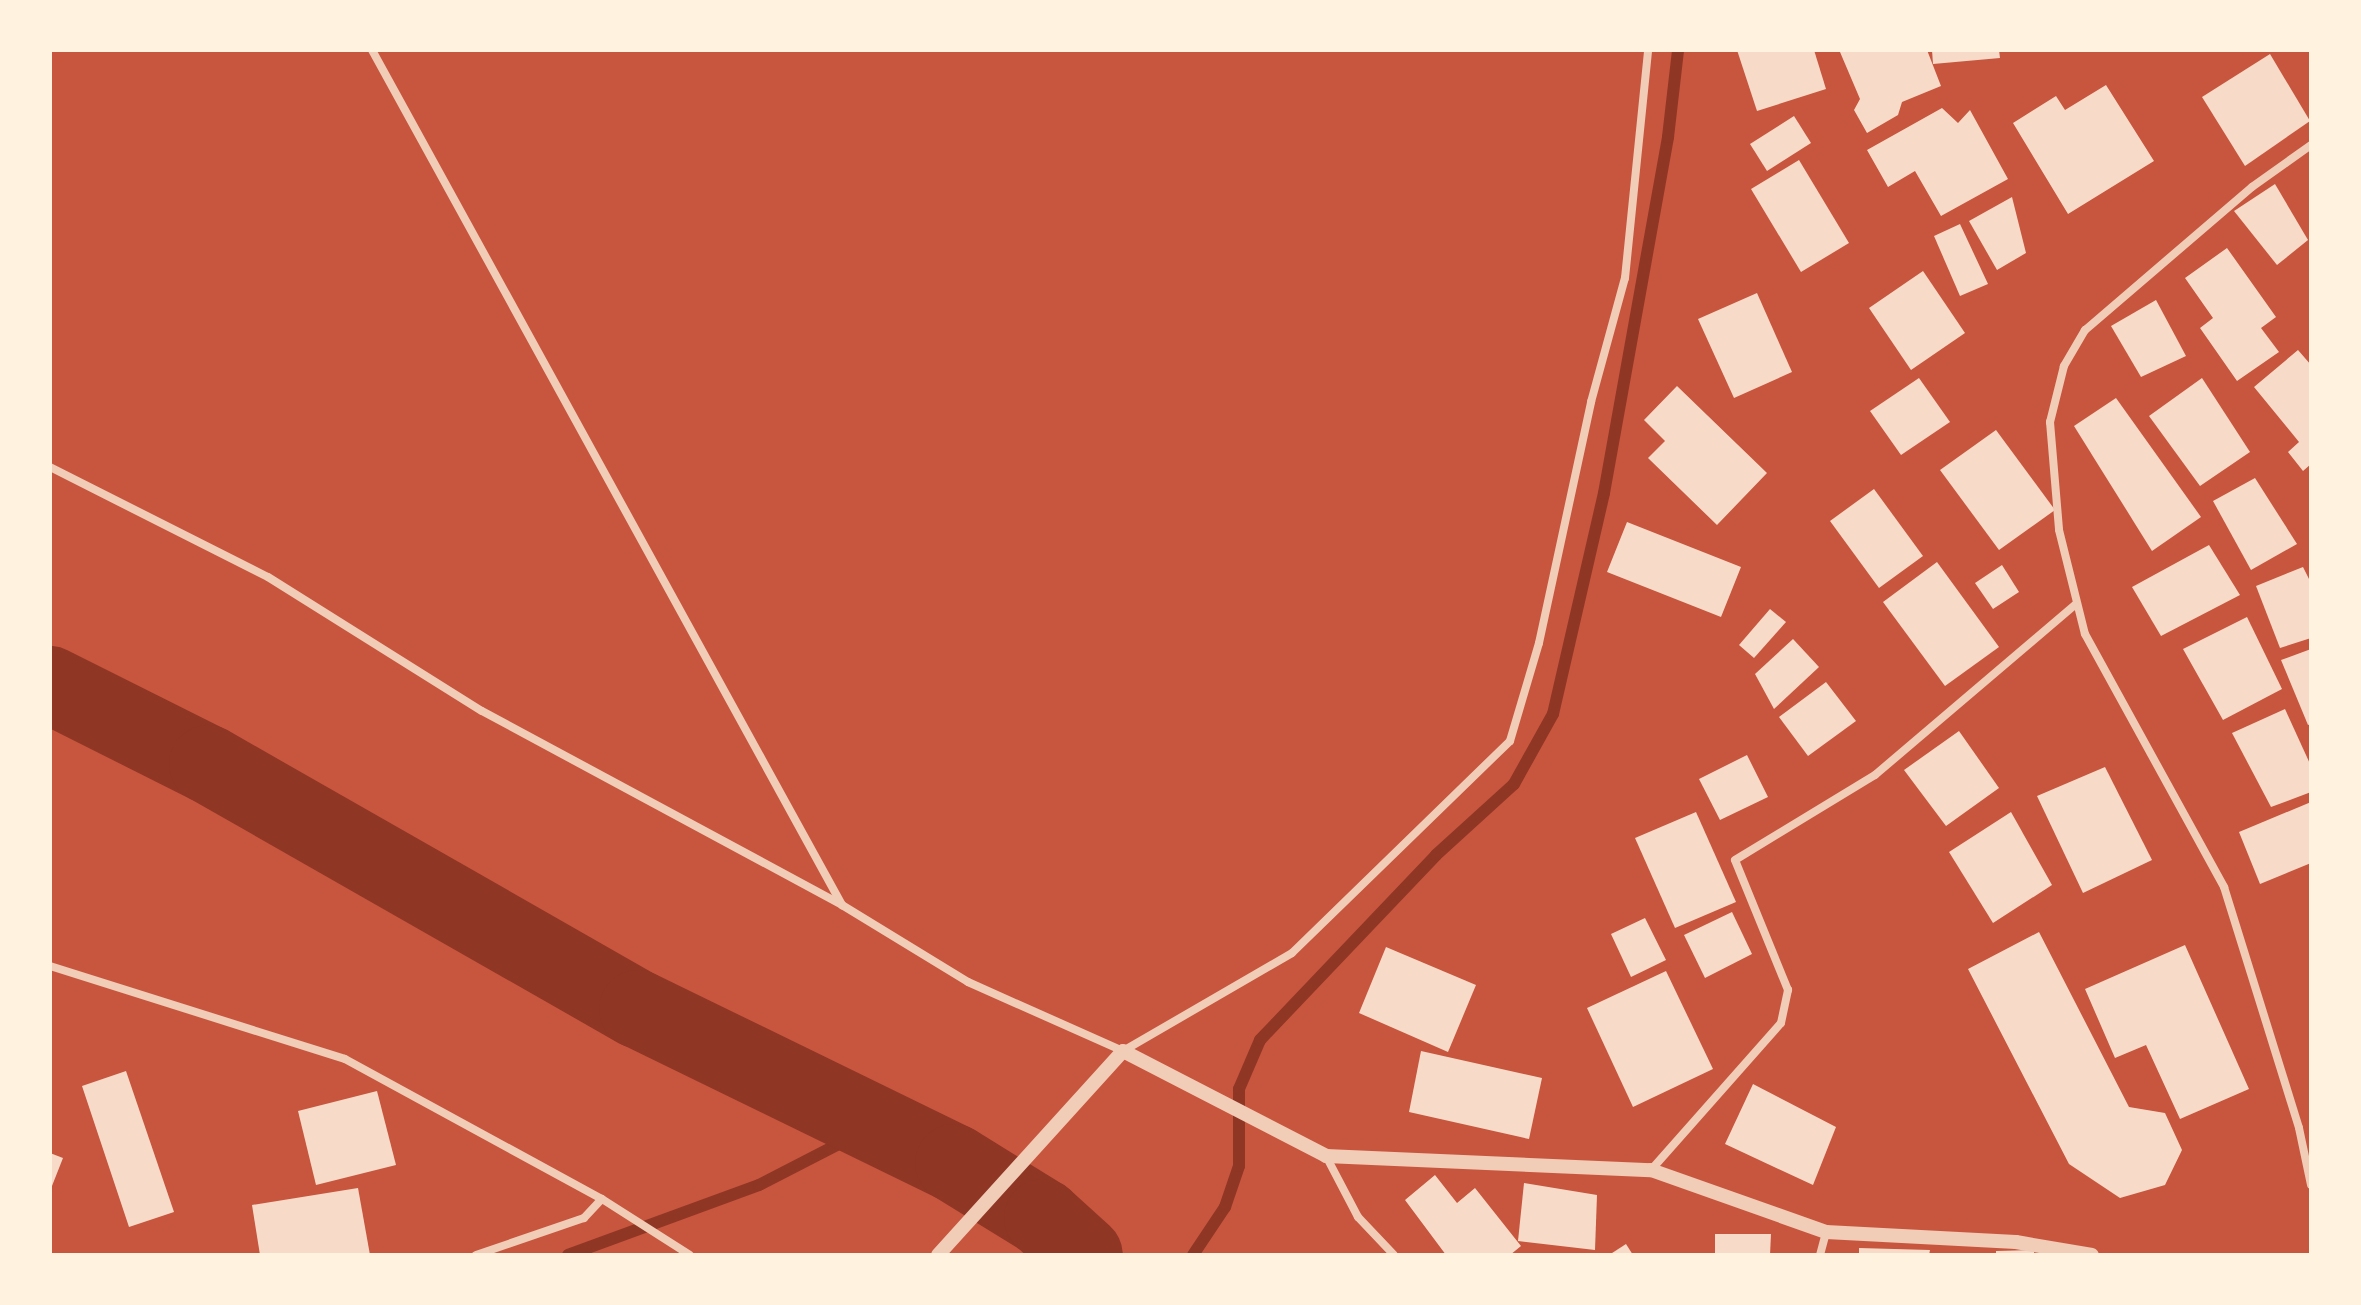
<!DOCTYPE html>
<html>
<head>
<meta charset="utf-8">
<style>
	body { margin:0 }
	#map { position:relative; width:2361px; height:1305px; overflow:hidden; background:#c8553d; font-family:Commissioner,sans-serif }
	div>[style] { position:absolute }
	.stream>* { height:12px; margin:-6px; padding:0 6px; transform-origin:6px; border-radius:6px; background:#8f3625 }
	.river>* { height:78px; margin:-39px; padding:0 39px; transform-origin:39px; border-radius:39px; background:#8f3625 }
	.building>* { inset:0; background:#f7dbc8 }
	.minor>* { height:8px; margin:-4px; padding:0 4px; transform-origin:4px; border-radius:4px; background:#f1ccb7 }
	.tertiary>* { height:14px; margin:-7px; padding:0 7px; transform-origin:7px; border-radius:7px; background:#f1ccb7 }
	span { translate:-50% -50%; white-space:nowrap; text-align:center; line-height:1.15; -webkit-text-stroke:6px #fff3e0; paint-order:stroke }
	.frame { position:absolute; inset:0; border:52px solid #fff3e0; pointer-events:none }
</style>
</head>
<body>
<div id="map">
	<div class="stream">
		<i style="left:568px;top:1255px;width:203px;rotate:-20.1deg"></i>
		<i style="left:759px;top:1185px;width:127px;rotate:-27.2deg"></i>
		<i style="left:1193px;top:1255px;width:58px;rotate:-56.3deg"></i>
		<i style="left:1225px;top:1207px;width:43px;rotate:-71.1deg"></i>
		<i style="left:1239px;top:1166px;width:77px;rotate:-90deg"></i>
		<i style="left:1239px;top:1089px;width:53px;rotate:-66.8deg"></i>
		<i style="left:1260px;top:1040px;width:255px;rotate:-46.4deg"></i>
		<i style="left:1436px;top:855px;width:105px;rotate:-42.3deg"></i>
		<i style="left:1514px;top:784px;width:80px;rotate:-60.9deg"></i>
		<i style="left:1553px;top:714px;width:227px;rotate:-77deg"></i>
		<i style="left:1604px;top:493px;width:362px;rotate:-79.8deg"></i>
		<i style="left:1668px;top:137px;width:88px;rotate:-83.4deg"></i>
	</div>
	<div class="river">
		<i style="left:50px;top:685px;width:177px;rotate:26.6deg"></i>
		<i style="left:208px;top:764px;width:495px;rotate:29.7deg"></i>
		<i style="left:638px;top:1009px;width:352px;rotate:26deg"></i>
		<i style="left:954px;top:1163px;width:105px;rotate:31.7deg"></i>
		<i style="left:1043px;top:1218px;width:55px;rotate:42.1deg"></i>
	</div>
	<div class="building">
		<i style="clip-path:polygon(1737px 50px,1814px 50px,1826px 89px,1757px 111px)"></i>
		<i style="clip-path:polygon(1927px 50px,1941px 86px,1902px 102px,1898px 115px,1867px 133px,1854px 110px,1860px 99px,1840px 52px)"></i>
		<i style="clip-path:polygon(1932px 50px,1999px 50px,2000px 58px,1933px 64px)"></i>
		<i style="clip-path:polygon(2270px 54px,2310px 121px,2245px 166px,2202px 97px)"></i>
		<i style="clip-path:polygon(2106px 85px,2154px 161px,2068px 214px,2013px 123px,2056px 96px,2065px 110px)"></i>
		<i style="clip-path:polygon(1942px 108px,1958px 123px,1970px 110px,2008px 179px,1941px 216px,1915px 171px,1888px 187px,1867px 150px)"></i>
		<i style="clip-path:polygon(1794px 116px,1811px 143px,1767px 171px,1750px 144px)"></i>
		<i style="clip-path:polygon(1799px 160px,1849px 243px,1801px 272px,1751px 189px)"></i>
		<i style="clip-path:polygon(2275px 184px,2308px 240px,2277px 265px,2234px 211px)"></i>
		<i style="clip-path:polygon(2012px 197px,2026px 253px,1997px 270px,1969px 221px)"></i>
		<i style="clip-path:polygon(1960px 224px,1988px 284px,1960px 296px,1934px 236px)"></i>
		<i style="clip-path:polygon(2227px 248px,2276px 317px,2261px 328px,2279px 352px,2237px 381px,2200px 328px,2213px 318px,2185px 278px)"></i>
		<i style="clip-path:polygon(1923px 271px,1965px 333px,1911px 370px,1869px 308px)"></i>
		<i style="clip-path:polygon(1757px 293px,1792px 372px,1734px 398px,1698px 319px)"></i>
		<i style="clip-path:polygon(2156px 300px,2186px 356px,2141px 377px,2111px 326px)"></i>
		<i style="clip-path:polygon(2298px 350px,2311px 365px,2311px 464px,2303px 471px,2288px 452px,2299px 442px,2254px 387px)"></i>
		<i style="clip-path:polygon(1919px 378px,1950px 422px,1901px 455px,1870px 411px)"></i>
		<i style="clip-path:polygon(2202px 378px,2250px 452px,2200px 486px,2149px 416px)"></i>
		<i style="clip-path:polygon(1677px 386px,1767px 473px,1717px 525px,1648px 458px,1665px 441px,1644px 420px)"></i>
		<i style="clip-path:polygon(2116px 398px,2201px 517px,2152px 551px,2074px 426px)"></i>
		<i style="clip-path:polygon(1996px 430px,2055px 510px,1999px 550px,1940px 470px)"></i>
		<i style="clip-path:polygon(2255px 478px,2297px 544px,2251px 570px,2213px 501px)"></i>
		<i style="clip-path:polygon(1874px 489px,1923px 556px,1879px 588px,1830px 521px)"></i>
		<i style="clip-path:polygon(1627px 522px,1741px 567px,1721px 617px,1607px 572px)"></i>
		<i style="clip-path:polygon(2209px 545px,2240px 595px,2161px 636px,2132px 587px)"></i>
		<i style="clip-path:polygon(1937px 562px,1999px 647px,1945px 686px,1883px 602px)"></i>
		<i style="clip-path:polygon(2002px 565px,2019px 592px,1993px 609px,1975px 583px)"></i>
		<i style="clip-path:polygon(2303px 567px,2311px 583px,2311px 638px,2280px 648px,2256px 586px)"></i>
		<i style="clip-path:polygon(1770px 609px,1786px 622px,1754px 658px,1739px 645px)"></i>
		<i style="clip-path:polygon(2247px 617px,2282px 689px,2223px 720px,2183px 649px)"></i>
		<i style="clip-path:polygon(1793px 639px,1819px 667px,1774px 709px,1755px 674px)"></i>
		<i style="clip-path:polygon(2311px 649px,2311px 724px,2308px 725px,2281px 660px)"></i>
		<i style="clip-path:polygon(1826px 682px,1856px 721px,1808px 756px,1779px 717px)"></i>
		<i style="clip-path:polygon(2285px 709px,2311px 766px,2311px 792px,2271px 807px,2232px 733px)"></i>
		<i style="clip-path:polygon(1959px 731px,1999px 788px,1946px 826px,1904px 770px)"></i>
		<i style="clip-path:polygon(1747px 755px,1768px 797px,1720px 820px,1699px 779px)"></i>
		<i style="clip-path:polygon(2105px 767px,2152px 860px,2083px 893px,2037px 796px)"></i>
		<i style="clip-path:polygon(2311px 802px,2311px 863px,2260px 884px,2239px 832px)"></i>
		<i style="clip-path:polygon(1696px 812px,1736px 902px,1675px 928px,1635px 838px)"></i>
		<i style="clip-path:polygon(2011px 812px,2052px 885px,1993px 923px,1949px 852px)"></i>
		<i style="clip-path:polygon(1732px 912px,1752px 954px,1705px 978px,1684px 935px)"></i>
		<i style="clip-path:polygon(1645px 918px,1666px 960px,1631px 977px,1611px 934px)"></i>
		<i style="clip-path:polygon(2039px 932px,2129px 1107px,2165px 1113px,2182px 1150px,2165px 1185px,2120px 1198px,2069px 1164px,1968px 969px)"></i>
		<i style="clip-path:polygon(2185px 945px,2249px 1089px,2180px 1119px,2146px 1045px,2115px 1058px,2085px 989px)"></i>
		<i style="clip-path:polygon(1386px 947px,1476px 985px,1448px 1052px,1359px 1013px)"></i>
		<i style="clip-path:polygon(1666px 971px,1713px 1069px,1633px 1107px,1587px 1008px)"></i>
		<i style="clip-path:polygon(1421px 1051px,1542px 1078px,1529px 1139px,1409px 1112px)"></i>
		<i style="clip-path:polygon(126px 1071px,174px 1212px,129px 1227px,82px 1086px)"></i>
		<i style="clip-path:polygon(1753px 1084px,1836px 1127px,1813px 1185px,1725px 1144px)"></i>
		<i style="clip-path:polygon(377px 1091px,396px 1165px,316px 1185px,298px 1111px)"></i>
		<i style="clip-path:polygon(50px 1153px,63px 1158px,50px 1191px)"></i>
		<i style="clip-path:polygon(1435px 1175px,1457px 1203px,1475px 1188px,1521px 1246px,1510px 1255px,1446px 1255px,1405px 1200px)"></i>
		<i style="clip-path:polygon(1524px 1183px,1597px 1195px,1595px 1250px,1518px 1241px)"></i>
		<i style="clip-path:polygon(358px 1188px,370px 1255px,260px 1255px,252px 1205px)"></i>
		<i style="clip-path:polygon(1715px 1234px,1771px 1234px,1770px 1255px,1715px 1255px)"></i>
		<i style="clip-path:polygon(1626px 1244px,1633px 1255px,1609px 1255px)"></i>
		<i style="clip-path:polygon(1859px 1248px,1930px 1250px,1929px 1255px,1859px 1255px)"></i>
		<i style="clip-path:polygon(2034px 1250px,2034px 1255px,1996px 1255px,1996px 1251px)"></i>
	</div>
	<div class="minor">
		<i style="left:372px;top:50px;width:976px;rotate:61.2deg"></i>
		<i style="left:2311px;top:145px;width:72px;rotate:144.6deg"></i>
		<i style="left:2252px;top:187px;width:220px;rotate:139.4deg"></i>
		<i style="left:2085px;top:330px;width:42px;rotate:120.3deg"></i>
		<i style="left:2064px;top:366px;width:58px;rotate:104deg"></i>
		<i style="left:2050px;top:422px;width:108px;rotate:85.2deg"></i>
		<i style="left:2059px;top:530px;width:107px;rotate:76deg"></i>
		<i style="left:2085px;top:634px;width:289px;rotate:61.2deg"></i>
		<i style="left:2224px;top:887px;width:252px;rotate:72.7deg"></i>
		<i style="left:2299px;top:1128px;width:58px;rotate:78.1deg"></i>
		<i style="left:50px;top:467px;width:244px;rotate:26.8deg"></i>
		<i style="left:268px;top:577px;width:252px;rotate:32.1deg"></i>
		<i style="left:482px;top:711px;width:409px;rotate:28.3deg"></i>
		<i style="left:842px;top:905px;width:148px;rotate:31.4deg"></i>
		<i style="left:968px;top:982px;width:170px;rotate:24deg"></i>
		<i style="left:1123px;top:1051px;width:195px;rotate:-30.1deg"></i>
		<i style="left:1292px;top:953px;width:304px;rotate:-44.2deg"></i>
		<i style="left:1510px;top:741px;width:102px;rotate:-73.5deg"></i>
		<i style="left:1539px;top:643px;width:247px;rotate:-77.8deg"></i>
		<i style="left:1591px;top:402px;width:129px;rotate:-74.7deg"></i>
		<i style="left:1625px;top:278px;width:229px;rotate:-84.2deg"></i>
		<i style="left:50px;top:966px;width:309px;rotate:17.5deg"></i>
		<i style="left:345px;top:1059px;width:293px;rotate:28.6deg"></i>
		<i style="left:602px;top:1199px;width:104px;rotate:32.5deg"></i>
		<i style="left:1326px;top:1156px;width:69px;rotate:62.3deg"></i>
		<i style="left:1358px;top:1217px;width:52px;rotate:46.5deg"></i>
		<i style="left:1651px;top:1170px;width:196px;rotate:-48.5deg"></i>
		<i style="left:1781px;top:1023px;width:34px;rotate:-78deg"></i>
		<i style="left:1788px;top:990px;width:140px;rotate:-112.2deg"></i>
		<i style="left:1735px;top:860px;width:164px;rotate:-31.3deg"></i>
		<i style="left:1875px;top:775px;width:262px;rotate:-40.4deg"></i>
		<i style="left:476px;top:1255px;width:114px;rotate:-18.9deg"></i>
		<i style="left:584px;top:1218px;width:26px;rotate:-47deg"></i>
		<i style="left:1820px;top:1255px;width:24px;rotate:-75deg"></i>
	</div>
	<div class="tertiary">
		<i style="left:938px;top:1255px;width:275px;rotate:-47.8deg"></i>
		<i style="left:1123px;top:1051px;width:229px;rotate:27.3deg"></i>
		<i style="left:1326px;top:1156px;width:325px;rotate:2.5deg"></i>
		<i style="left:1651px;top:1170px;width:186px;rotate:19.5deg"></i>
		<i style="left:1826px;top:1232px;width:190px;rotate:3deg"></i>
		<i style="left:2016px;top:1242px;width:77px;rotate:9.7deg"></i>
	</div>
	<div class="frame"></div>
</div>
</body>
</html>
